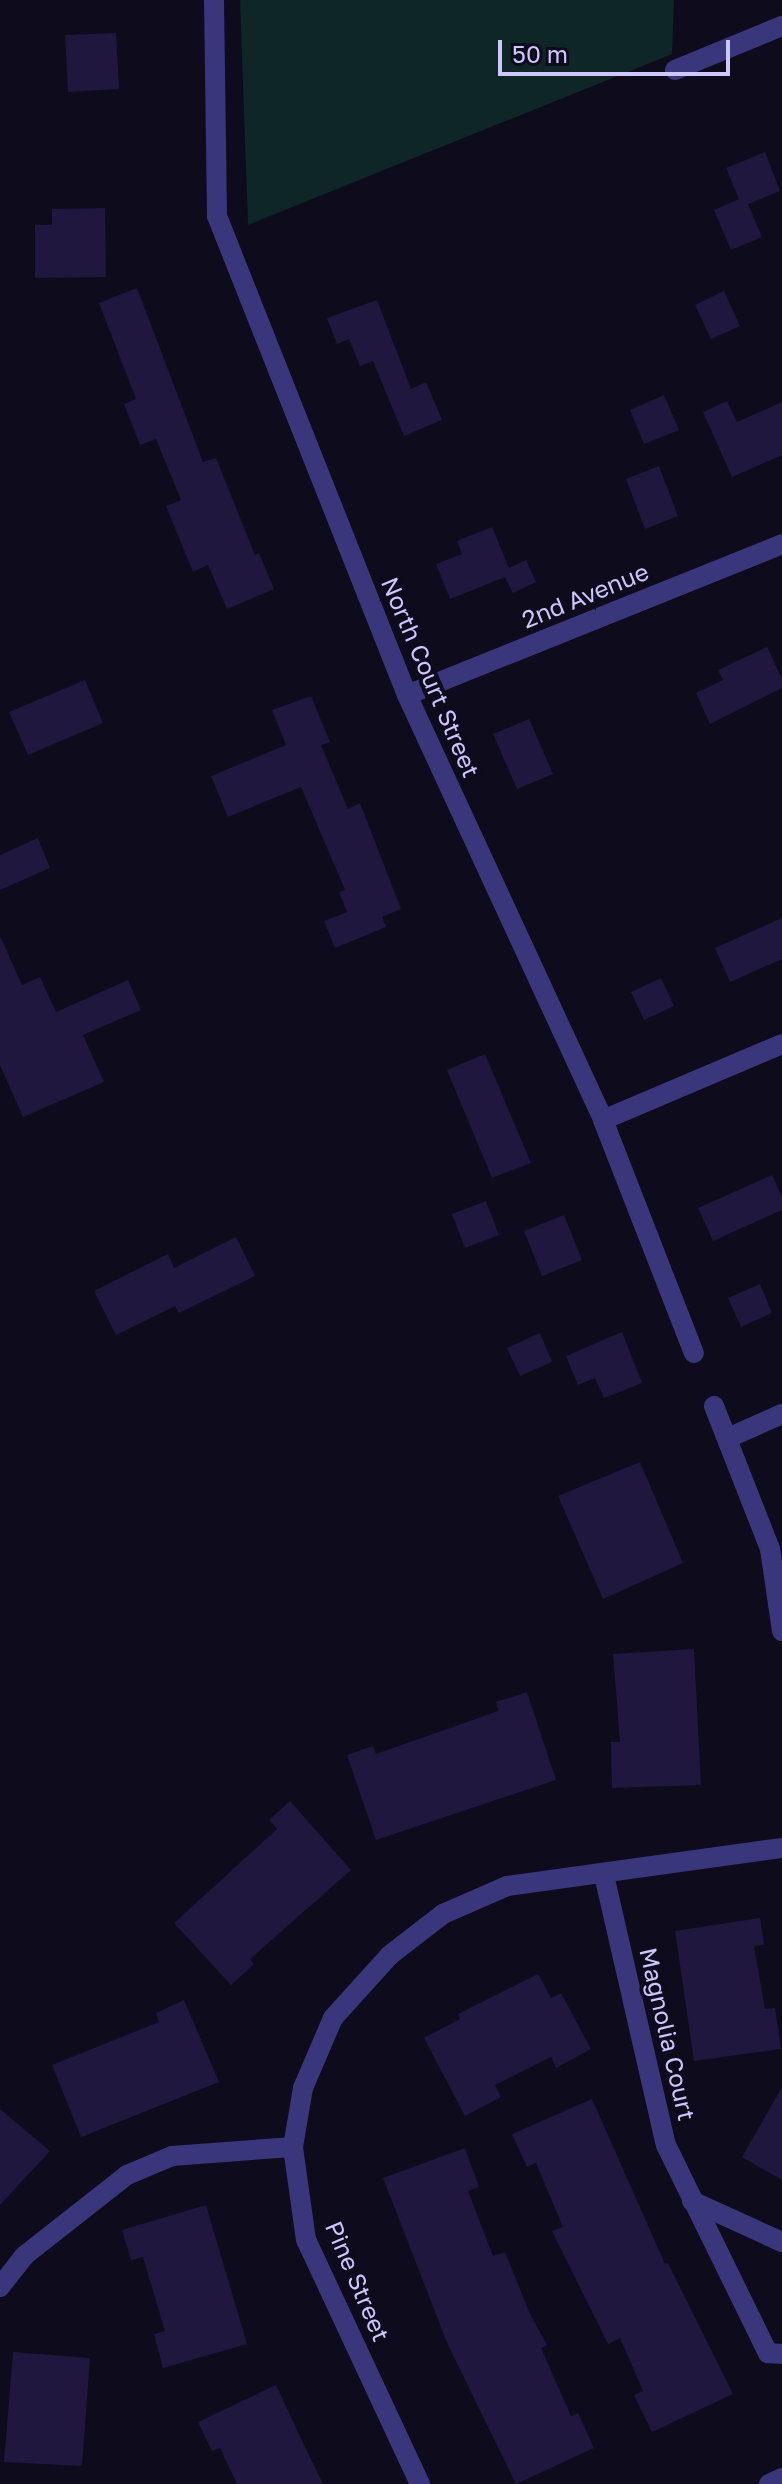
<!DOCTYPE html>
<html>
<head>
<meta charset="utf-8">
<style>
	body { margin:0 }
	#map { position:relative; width:782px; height:2484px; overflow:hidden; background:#0e0b1c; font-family:"Golos Text",sans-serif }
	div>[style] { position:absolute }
	.green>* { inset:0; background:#0e2625 }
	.building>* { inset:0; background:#1f173d }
	.minor>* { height:20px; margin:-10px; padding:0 10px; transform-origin:10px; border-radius:10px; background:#39367b }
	span { translate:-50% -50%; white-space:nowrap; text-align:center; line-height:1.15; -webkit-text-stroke:8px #0e0b1c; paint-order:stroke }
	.street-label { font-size:24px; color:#cdc6ff }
	.scale { position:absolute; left:498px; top:40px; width:232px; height:36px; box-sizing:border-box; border:4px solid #cdc6ff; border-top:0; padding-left:10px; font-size:24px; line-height:28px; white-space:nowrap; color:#cdc6ff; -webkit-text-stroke:6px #0e0b1c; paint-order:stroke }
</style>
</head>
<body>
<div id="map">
	<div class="green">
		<i style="clip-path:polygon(240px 0,674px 0,672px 54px,248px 225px)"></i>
	</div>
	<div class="building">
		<i style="clip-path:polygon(116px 33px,119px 89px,68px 92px,65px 35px)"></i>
		<i style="clip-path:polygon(765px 152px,780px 191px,748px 204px,762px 237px,731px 250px,714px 210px,739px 199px,726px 168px)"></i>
		<i style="clip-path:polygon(105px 208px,106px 277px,35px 278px,35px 225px,52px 225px,52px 209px)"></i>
		<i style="clip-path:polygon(137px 288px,203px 462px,216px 458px,255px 555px,259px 553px,274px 589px,227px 609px,208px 565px,193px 572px,166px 506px,181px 500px,156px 439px,140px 445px,124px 404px,136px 399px,99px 303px)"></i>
		<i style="clip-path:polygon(724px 291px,740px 326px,711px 339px,695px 305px)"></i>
		<i style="clip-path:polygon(377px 300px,411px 389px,426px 382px,442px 420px,404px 436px,373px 361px,360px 366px,349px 339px,337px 344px,327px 318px)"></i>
		<i style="clip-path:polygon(664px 395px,679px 430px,644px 444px,630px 410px)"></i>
		<i style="clip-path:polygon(727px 401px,737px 422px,782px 402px,782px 455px,732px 477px,703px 412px)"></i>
		<i style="clip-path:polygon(659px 466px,678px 516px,645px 529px,626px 479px)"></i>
		<i style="clip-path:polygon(492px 527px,509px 568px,526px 560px,536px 582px,513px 593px,505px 577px,450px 599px,436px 564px,462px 554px,457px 541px)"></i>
		<i style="clip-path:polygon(767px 647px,782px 679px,782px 688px,710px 724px,696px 693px,723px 680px,718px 670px)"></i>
		<i style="clip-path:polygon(85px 680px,103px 723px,28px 755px,9px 712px)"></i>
		<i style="clip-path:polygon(311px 696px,330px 742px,321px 745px,348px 809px,360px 803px,401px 909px,382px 917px,386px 927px,335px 948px,324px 921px,347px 912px,339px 892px,345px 890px,301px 787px,228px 817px,211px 776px,286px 745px,272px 710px)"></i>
		<i style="clip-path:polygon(529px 719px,553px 774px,517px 789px,493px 734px)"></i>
		<i style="clip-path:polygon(38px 838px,50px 868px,0 890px,0 855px)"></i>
		<i style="clip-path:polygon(782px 918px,782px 959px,730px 982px,715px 948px)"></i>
		<i style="clip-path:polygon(0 936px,22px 985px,40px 977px,56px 1012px,128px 980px,141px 1010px,83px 1035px,104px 1082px,23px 1117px,0 1065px)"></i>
		<i style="clip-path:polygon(661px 978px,674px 1006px,644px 1020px,631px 992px)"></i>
		<i style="clip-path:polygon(485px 1054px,531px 1163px,492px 1178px,447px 1070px)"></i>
		<i style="clip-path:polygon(772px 1175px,782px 1197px,782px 1210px,713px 1241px,698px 1208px)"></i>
		<i style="clip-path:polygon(486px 1201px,499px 1235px,465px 1248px,452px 1214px)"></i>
		<i style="clip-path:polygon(564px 1215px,582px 1260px,542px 1276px,524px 1231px)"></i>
		<i style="clip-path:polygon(236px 1237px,255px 1276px,179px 1313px,175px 1306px,116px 1335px,94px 1291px,168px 1254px,174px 1268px)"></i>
		<i style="clip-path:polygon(760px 1284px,772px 1313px,741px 1327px,728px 1298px)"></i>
		<i style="clip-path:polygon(622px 1332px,642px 1383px,604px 1398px,595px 1378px,578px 1385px,566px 1356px)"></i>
		<i style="clip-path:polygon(540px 1333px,552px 1362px,520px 1376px,507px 1348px)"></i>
		<i style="clip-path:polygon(640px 1462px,683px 1563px,603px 1599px,558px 1496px)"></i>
		<i style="clip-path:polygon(694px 1649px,701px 1785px,612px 1788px,611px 1742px,620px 1742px,613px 1654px)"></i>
		<i style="clip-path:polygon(527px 1692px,556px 1780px,376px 1840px,347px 1755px,373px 1746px,376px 1754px,467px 1722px,498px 1711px,496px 1702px)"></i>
		<i style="clip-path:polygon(290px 1801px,351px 1870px,250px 1959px,254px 1964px,231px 1985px,174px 1923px,277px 1829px,269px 1820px)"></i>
		<i style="clip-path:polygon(760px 1918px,764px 1945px,754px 1946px,765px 2009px,775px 2008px,781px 2049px,694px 2061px,675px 1931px)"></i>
		<i style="clip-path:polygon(538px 1974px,551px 1998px,561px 1993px,591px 2049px,556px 2068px,551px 2057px,495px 2085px,501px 2097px,465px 2116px,424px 2038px,460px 2019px,458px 2014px)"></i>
		<i style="clip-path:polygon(184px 2000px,219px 2082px,81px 2137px,52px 2065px,159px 2022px,156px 2013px)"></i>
		<i style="clip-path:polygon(782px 2087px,782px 2180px,742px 2157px)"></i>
		<i style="clip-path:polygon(592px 2099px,665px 2264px,668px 2263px,733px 2394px,652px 2432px,634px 2395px,643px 2391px,620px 2338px,608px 2344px,552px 2231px,563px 2227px,536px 2163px,527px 2167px,512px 2134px)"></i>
		<i style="clip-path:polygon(0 2109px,50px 2151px,0 2205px)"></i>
		<i style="clip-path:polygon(465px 2148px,479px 2187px,468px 2191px,493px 2256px,505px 2252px,530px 2314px,547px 2345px,541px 2348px,555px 2380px,571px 2416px,578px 2413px,594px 2448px,516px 2484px,448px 2345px,383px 2178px)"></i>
		<i style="clip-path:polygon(206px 2205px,247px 2344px,163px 2368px,154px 2334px,165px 2331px,143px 2257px,131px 2260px,122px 2230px)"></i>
		<i style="clip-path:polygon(13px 2352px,90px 2358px,82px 2466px,4px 2462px)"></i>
		<i style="clip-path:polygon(276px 2385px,304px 2445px,323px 2484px,237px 2484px,220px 2448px,212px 2451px,198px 2422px)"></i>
	</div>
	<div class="minor">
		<i style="left:214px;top:0;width:216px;rotate:89.2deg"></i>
		<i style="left:217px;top:216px;width:515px;rotate:68.36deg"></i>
		<i style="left:407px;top:695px;width:468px;rotate:65.2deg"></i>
		<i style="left:603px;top:1120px;width:250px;rotate:68.7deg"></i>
		<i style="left:675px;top:70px;width:116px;rotate:-22.4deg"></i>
		<i style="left:407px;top:695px;width:404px;rotate:-21.9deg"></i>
		<i style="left:603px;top:1120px;width:194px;rotate:-23deg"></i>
		<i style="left:714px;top:1406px;width:154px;rotate:68.6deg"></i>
		<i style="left:770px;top:1549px;width:83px;rotate:81.7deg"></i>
		<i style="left:728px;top:1438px;width:59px;rotate:-24deg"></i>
		<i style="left:604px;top:1875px;width:277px;rotate:77.1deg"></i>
		<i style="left:666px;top:2145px;width:232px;rotate:63.9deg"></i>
		<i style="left:768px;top:2353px;width:14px;rotate:4deg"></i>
		<i style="left:692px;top:2201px;width:99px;rotate:24.5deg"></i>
		<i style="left:0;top:2287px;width:39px;rotate:-52deg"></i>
		<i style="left:24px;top:2256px;width:131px;rotate:-38.2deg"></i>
		<i style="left:127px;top:2175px;width:49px;rotate:-22.9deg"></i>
		<i style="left:172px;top:2156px;width:121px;rotate:-4.3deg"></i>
		<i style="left:420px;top:2484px;width:269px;rotate:-115deg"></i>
		<i style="left:306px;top:2240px;width:94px;rotate:-98deg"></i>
		<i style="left:293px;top:2147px;width:60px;rotate:-80.4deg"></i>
		<i style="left:303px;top:2088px;width:76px;rotate:-66.8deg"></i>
		<i style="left:333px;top:2018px;width:85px;rotate:-47.9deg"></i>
		<i style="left:390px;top:1955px;width:67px;rotate:-37.7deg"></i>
		<i style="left:443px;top:1914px;width:70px;rotate:-23.6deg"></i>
		<i style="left:507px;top:1886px;width:278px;rotate:-7.9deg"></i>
		<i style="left:769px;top:2484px;width:14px;rotate:-25deg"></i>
	</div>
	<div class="street-label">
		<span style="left:585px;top:595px;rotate:-22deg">2nd Avenue</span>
		<span style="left:431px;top:677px;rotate:67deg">North Court Street</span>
		<span style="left:668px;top:2034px;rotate:77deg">Magnolia Court</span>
		<span style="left:358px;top:2281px;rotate:67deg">Pine Street</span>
	</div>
	<div class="scale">50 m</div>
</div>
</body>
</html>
